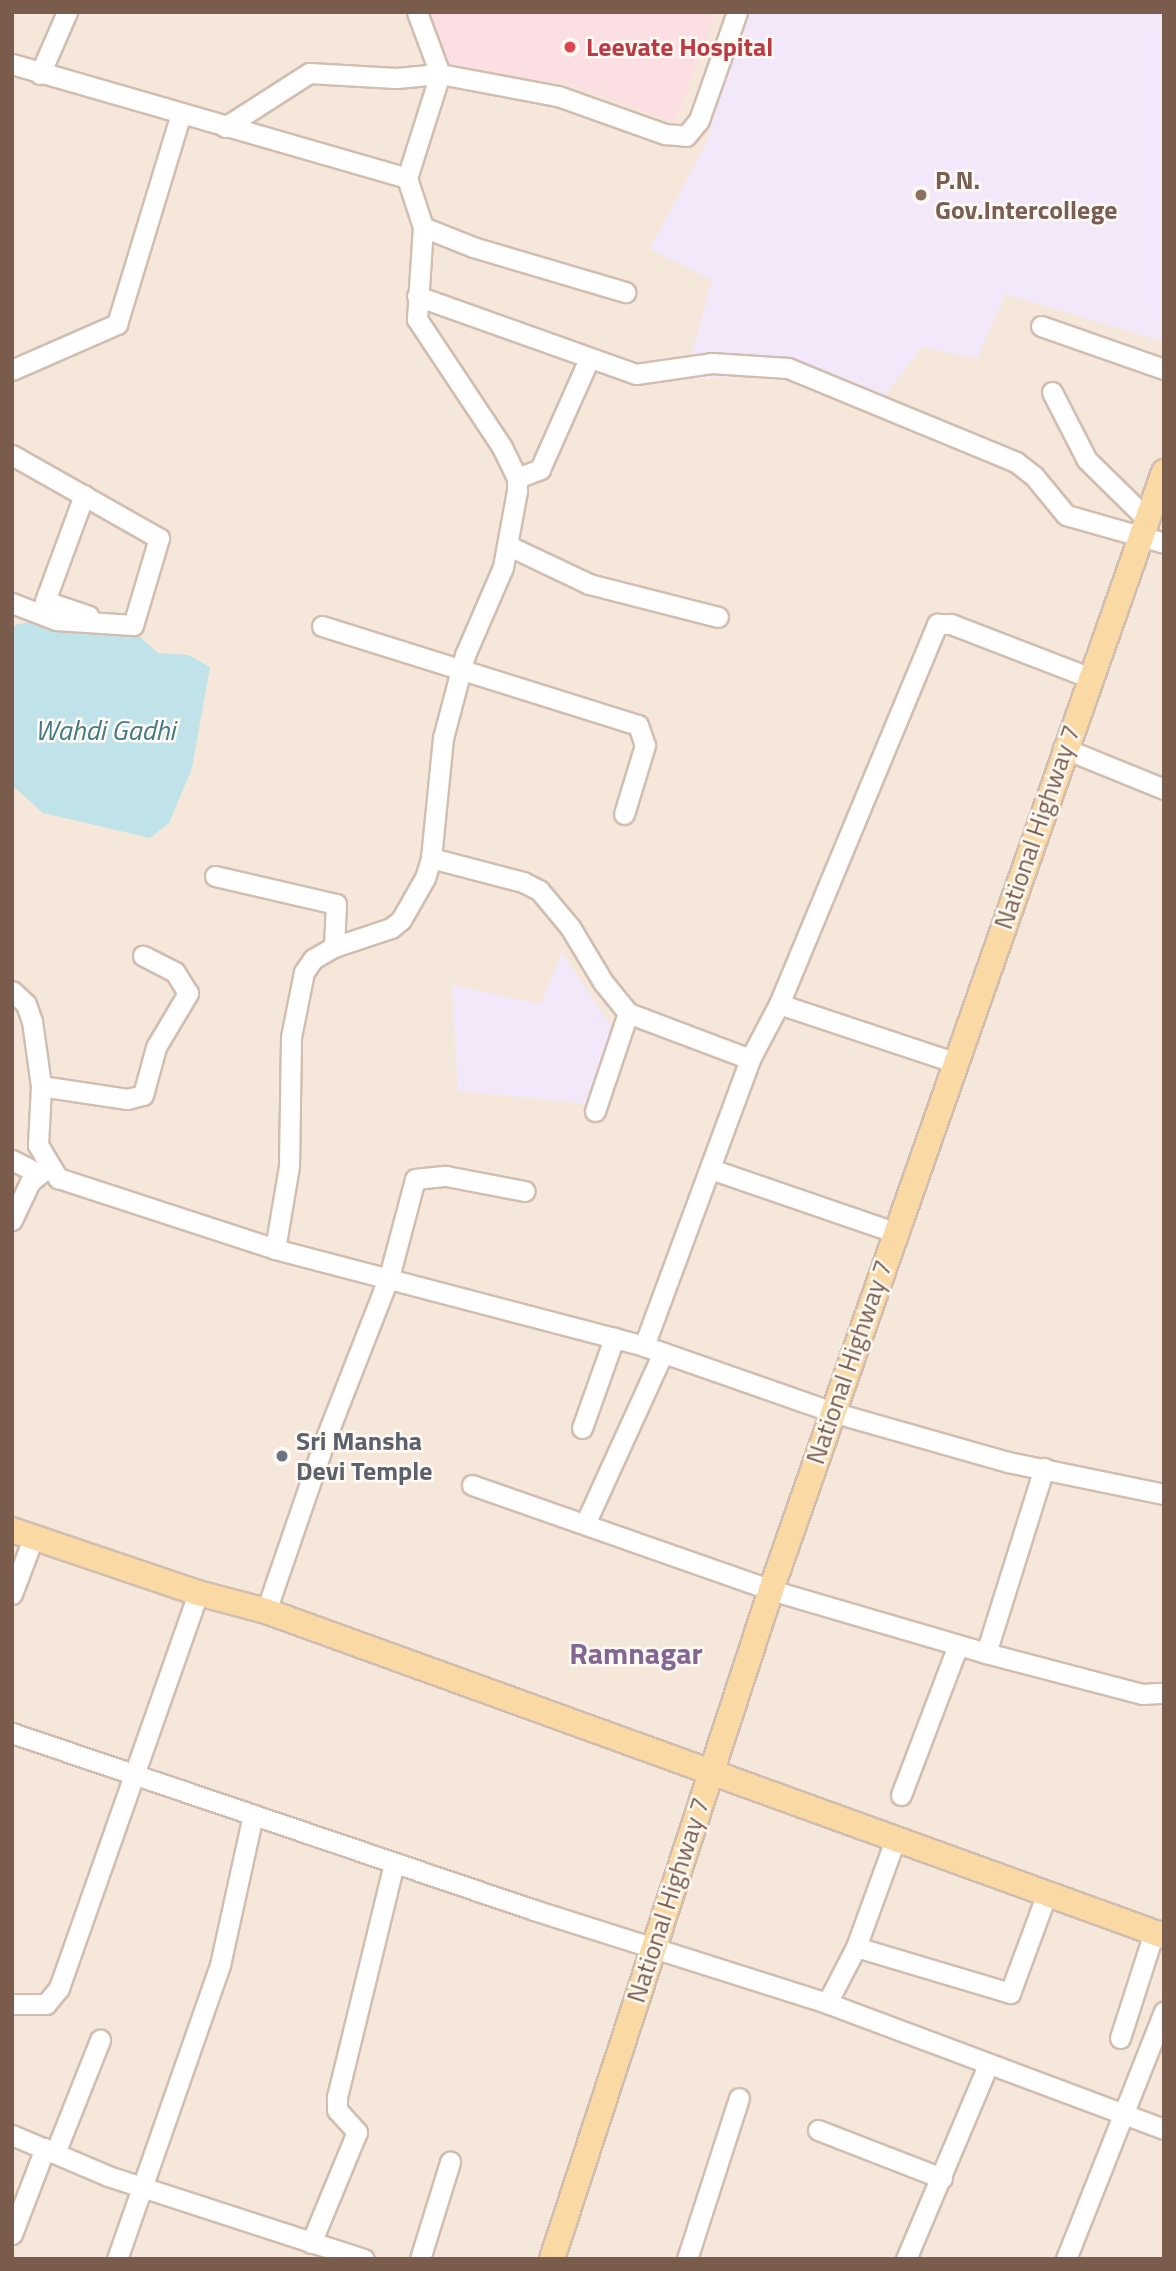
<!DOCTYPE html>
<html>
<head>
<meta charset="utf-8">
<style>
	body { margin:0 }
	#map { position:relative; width:1176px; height:2271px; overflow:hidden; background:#fdf6ec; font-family:"Titillium Web",sans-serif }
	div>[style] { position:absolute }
	.residential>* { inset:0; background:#f5e8da }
	.education>* { inset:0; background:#f3e8fa }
	.medical>* { inset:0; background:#fbdfe3 }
	.water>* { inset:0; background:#bfe3e8 }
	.roads { filter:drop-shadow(2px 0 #d1beb0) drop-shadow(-2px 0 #d1beb0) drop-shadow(0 2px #d1beb0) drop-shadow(0 -2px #d1beb0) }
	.minor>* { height:19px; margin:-9.5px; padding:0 9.5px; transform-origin:9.5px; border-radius:9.5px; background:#fff }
	.major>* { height:24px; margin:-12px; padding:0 12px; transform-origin:12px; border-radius:12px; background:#fbd9a5 }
	.dots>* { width:19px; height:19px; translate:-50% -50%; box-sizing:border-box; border:4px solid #fffaf3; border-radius:50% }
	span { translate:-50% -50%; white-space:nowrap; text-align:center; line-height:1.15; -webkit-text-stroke:5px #fffaf3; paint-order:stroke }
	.health-label { font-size:26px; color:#be3a42; font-weight:700 }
	.left { translate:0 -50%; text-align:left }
	.education-label { font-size:26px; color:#785e54; font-weight:700 }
	.street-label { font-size:26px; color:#7a5c4d }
	.worship-label { font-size:26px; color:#5b616d; font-weight:700 }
	.water-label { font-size:28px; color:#437c86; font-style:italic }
	.quarter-label { font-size:30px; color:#846695; font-weight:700 }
	.frame { position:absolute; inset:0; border:14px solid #7a5c4d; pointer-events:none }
</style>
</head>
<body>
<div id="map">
	<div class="residential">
		<i style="clip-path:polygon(12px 12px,1164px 12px,1164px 2259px,12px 2259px)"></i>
	</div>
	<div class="education">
		<i style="clip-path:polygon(742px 12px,1164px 12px,1164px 342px,1006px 294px,977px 359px,922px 347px,885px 396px,790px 376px,685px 379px,712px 280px,650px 249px,707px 141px)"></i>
		<i style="clip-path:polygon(562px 953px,617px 1035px,587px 1104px,458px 1091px,452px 985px,540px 1004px)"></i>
	</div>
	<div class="medical">
		<i style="clip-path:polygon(423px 12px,716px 12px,675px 122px,559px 81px,449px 83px)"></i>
	</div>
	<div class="water">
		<i style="clip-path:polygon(71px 614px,129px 627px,158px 653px,188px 655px,210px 667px,192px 768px,169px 823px,150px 838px,43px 813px,12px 785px,12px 629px,15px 625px)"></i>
	</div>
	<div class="roads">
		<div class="minor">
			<i style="left:12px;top:64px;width:411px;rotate:16.1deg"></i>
			<i style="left:40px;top:74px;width:68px;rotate:-66.5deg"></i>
			<i style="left:225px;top:127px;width:100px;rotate:-32.7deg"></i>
			<i style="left:309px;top:73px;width:87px;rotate:3.3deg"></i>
			<i style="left:396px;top:78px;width:44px;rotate:-5.2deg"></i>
			<i style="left:440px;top:74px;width:120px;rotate:10.6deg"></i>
			<i style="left:558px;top:96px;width:114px;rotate:19.6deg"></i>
			<i style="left:665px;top:134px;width:21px;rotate:5deg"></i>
			<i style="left:686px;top:136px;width:21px;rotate:-51deg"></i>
			<i style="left:699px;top:120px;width:114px;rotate:-70.6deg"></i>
			<i style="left:423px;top:227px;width:54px;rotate:21.8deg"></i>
			<i style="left:473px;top:247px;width:159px;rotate:16.5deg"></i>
			<i style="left:417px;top:296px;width:232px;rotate:19.6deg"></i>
			<i style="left:636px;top:374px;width:76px;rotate:-8.3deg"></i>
			<i style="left:711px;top:363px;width:77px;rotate:3.7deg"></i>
			<i style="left:788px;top:368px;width:247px;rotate:22.4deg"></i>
			<i style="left:1016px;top:462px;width:23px;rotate:38deg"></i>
			<i style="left:1034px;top:476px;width:50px;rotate:50.6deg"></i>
			<i style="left:1066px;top:515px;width:102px;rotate:15.9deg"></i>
			<i style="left:1041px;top:326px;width:130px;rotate:19.3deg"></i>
			<i style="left:12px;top:370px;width:115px;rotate:-23.7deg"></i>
			<i style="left:117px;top:324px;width:220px;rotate:-73.1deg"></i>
			<i style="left:1052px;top:392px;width:76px;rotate:62.8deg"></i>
			<i style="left:1087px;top:460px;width:84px;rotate:44.5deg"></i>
			<i style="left:12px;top:455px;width:169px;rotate:29.5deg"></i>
			<i style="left:159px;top:538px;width:91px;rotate:106.6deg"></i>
			<i style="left:133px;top:625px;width:77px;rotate:-176.3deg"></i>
			<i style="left:56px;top:620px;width:47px;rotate:-158.9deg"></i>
			<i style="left:517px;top:478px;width:25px;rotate:-21deg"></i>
			<i style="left:540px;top:469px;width:120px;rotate:-66deg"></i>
			<i style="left:84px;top:495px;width:113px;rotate:110.2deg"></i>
			<i style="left:45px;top:601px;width:46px;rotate:18.8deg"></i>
			<i style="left:509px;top:546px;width:89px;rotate:25.4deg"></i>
			<i style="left:589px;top:584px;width:133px;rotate:14.3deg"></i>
			<i style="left:322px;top:626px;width:331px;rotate:17.4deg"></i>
			<i style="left:638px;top:725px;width:21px;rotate:71deg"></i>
			<i style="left:645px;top:745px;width:72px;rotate:106.9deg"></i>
			<i style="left:1063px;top:748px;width:109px;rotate:22.1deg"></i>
			<i style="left:431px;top:858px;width:95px;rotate:14.6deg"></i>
			<i style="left:523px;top:882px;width:18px;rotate:27deg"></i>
			<i style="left:539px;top:890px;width:48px;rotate:50deg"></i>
			<i style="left:570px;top:927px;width:64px;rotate:59deg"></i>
			<i style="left:603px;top:982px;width:40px;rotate:51deg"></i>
			<i style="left:628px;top:1013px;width:130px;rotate:20.7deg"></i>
			<i style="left:215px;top:876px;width:124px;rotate:13deg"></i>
			<i style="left:336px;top:904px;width:43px;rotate:92.7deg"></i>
			<i style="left:12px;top:991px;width:19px;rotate:43deg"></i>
			<i style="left:26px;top:1004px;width:18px;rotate:71deg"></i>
			<i style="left:32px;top:1021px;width:66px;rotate:82.1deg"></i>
			<i style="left:41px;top:1086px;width:59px;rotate:92.9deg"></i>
			<i style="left:38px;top:1145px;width:39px;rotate:59deg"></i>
			<i style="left:58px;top:1178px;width:228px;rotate:18.1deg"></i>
			<i style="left:275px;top:1249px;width:382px;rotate:14.7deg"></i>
			<i style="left:644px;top:1346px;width:199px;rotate:19.3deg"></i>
			<i style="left:832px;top:1412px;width:183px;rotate:15.9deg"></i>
			<i style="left:1008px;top:1462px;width:159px;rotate:11.6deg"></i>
			<i style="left:779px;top:1004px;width:183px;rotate:18.4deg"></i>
			<i style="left:41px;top:1086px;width:87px;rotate:8.6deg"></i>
			<i style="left:127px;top:1099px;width:16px;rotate:-14deg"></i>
			<i style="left:143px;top:1095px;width:50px;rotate:-74.8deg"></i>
			<i style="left:156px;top:1047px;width:63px;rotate:-59.3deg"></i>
			<i style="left:188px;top:993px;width:25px;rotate:-122deg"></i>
			<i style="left:175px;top:972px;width:36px;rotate:-153deg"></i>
			<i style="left:595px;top:1111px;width:103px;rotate:-71.4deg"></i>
			<i style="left:12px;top:1160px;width:30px;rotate:27deg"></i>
			<i style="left:711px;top:1169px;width:194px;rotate:19deg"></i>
			<i style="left:12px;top:1220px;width:42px;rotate:-64.7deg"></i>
			<i style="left:30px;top:1182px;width:25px;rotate:-40deg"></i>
			<i style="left:275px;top:1249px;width:84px;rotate:-80.4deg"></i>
			<i style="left:289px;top:1166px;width:129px;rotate:-89.1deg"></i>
			<i style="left:291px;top:1037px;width:66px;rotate:-78.7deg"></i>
			<i style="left:304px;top:972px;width:16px;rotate:-55deg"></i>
			<i style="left:313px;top:959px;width:24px;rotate:-30deg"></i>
			<i style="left:334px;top:947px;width:60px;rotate:-18.4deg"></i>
			<i style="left:391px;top:928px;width:13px;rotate:-39deg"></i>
			<i style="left:401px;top:920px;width:48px;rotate:-60.3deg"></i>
			<i style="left:425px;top:878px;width:21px;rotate:-73deg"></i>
			<i style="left:431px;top:858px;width:121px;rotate:-84.3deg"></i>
			<i style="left:443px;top:738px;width:86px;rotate:-75.2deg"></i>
			<i style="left:465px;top:655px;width:96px;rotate:-66.6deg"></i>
			<i style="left:503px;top:567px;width:77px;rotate:-79.6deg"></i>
			<i style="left:517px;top:491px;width:13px;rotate:-90deg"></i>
			<i style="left:517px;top:478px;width:34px;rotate:-116deg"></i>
			<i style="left:502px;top:447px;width:154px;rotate:-123.6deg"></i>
			<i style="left:417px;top:319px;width:92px;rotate:-86.3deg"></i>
			<i style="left:423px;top:227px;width:52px;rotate:-108.1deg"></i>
			<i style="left:407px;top:178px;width:109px;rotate:-72.4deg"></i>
			<i style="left:440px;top:74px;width:66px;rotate:-110.4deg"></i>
			<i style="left:644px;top:1346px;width:306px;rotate:-69.7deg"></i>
			<i style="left:750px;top:1059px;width:62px;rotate:-62.2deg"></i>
			<i style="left:779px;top:1004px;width:412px;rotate:-67.4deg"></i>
			<i style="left:937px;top:624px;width:14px"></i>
			<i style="left:951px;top:624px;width:147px;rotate:21.1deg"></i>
			<i style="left:582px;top:1428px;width:96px;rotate:-70.4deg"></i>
			<i style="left:472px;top:1485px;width:317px;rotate:19.3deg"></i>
			<i style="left:771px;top:1590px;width:224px;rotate:16.3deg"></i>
			<i style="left:986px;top:1653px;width:161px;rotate:14.7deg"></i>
			<i style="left:1142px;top:1694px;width:22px;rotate:-3deg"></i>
			<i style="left:585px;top:1524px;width:188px;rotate:-65.5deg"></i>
			<i style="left:12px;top:1594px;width:60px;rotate:-69.4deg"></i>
			<i style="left:266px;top:1611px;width:176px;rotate:-71deg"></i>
			<i style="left:323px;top:1445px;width:180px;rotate:-68.6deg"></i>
			<i style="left:389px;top:1277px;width:101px;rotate:-75.1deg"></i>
			<i style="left:415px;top:1179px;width:31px;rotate:-6deg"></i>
			<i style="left:446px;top:1176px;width:80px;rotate:10.8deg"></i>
			<i style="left:986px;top:1653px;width:194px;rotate:-72.6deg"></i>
			<i style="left:12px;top:1733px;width:551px;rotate:18.73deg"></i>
			<i style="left:534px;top:1910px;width:307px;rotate:17.6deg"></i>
			<i style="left:827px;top:2003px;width:360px;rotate:20.5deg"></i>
			<i style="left:901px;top:1795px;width:160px;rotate:-69.2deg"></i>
			<i style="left:856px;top:1947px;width:161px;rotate:16.6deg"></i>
			<i style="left:1010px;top:1993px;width:107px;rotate:-69.7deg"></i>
			<i style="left:827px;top:2003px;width:63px;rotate:-62.6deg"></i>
			<i style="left:856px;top:1947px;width:117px;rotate:-70deg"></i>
			<i style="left:12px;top:2004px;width:34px"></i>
			<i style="left:46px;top:2004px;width:21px;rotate:-51deg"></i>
			<i style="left:59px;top:1988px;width:419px;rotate:-70.6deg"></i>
			<i style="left:1120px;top:2038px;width:111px;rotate:-72.2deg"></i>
			<i style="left:818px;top:2130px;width:133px;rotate:21.2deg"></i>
			<i style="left:12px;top:2135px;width:104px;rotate:23.1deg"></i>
			<i style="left:108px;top:2176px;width:269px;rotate:18deg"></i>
			<i style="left:55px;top:2153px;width:122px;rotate:-68.3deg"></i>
			<i style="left:12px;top:2234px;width:92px;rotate:-69deg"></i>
			<i style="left:311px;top:2243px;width:120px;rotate:-67.5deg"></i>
			<i style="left:357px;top:2132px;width:30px;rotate:-132deg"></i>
			<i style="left:337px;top:2110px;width:13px;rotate:-90deg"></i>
			<i style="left:337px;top:2097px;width:241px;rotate:-76.3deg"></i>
			<i style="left:117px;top:2259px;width:312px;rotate:-70.7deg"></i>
			<i style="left:220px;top:1965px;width:154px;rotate:-77.6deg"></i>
			<i style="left:420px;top:2259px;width:102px;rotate:-72.8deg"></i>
			<i style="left:687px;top:2259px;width:169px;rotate:-72.1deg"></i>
			<i style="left:906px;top:2259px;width:211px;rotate:-67.1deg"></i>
			<i style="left:1066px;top:2259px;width:266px;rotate:-68.4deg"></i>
		</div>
		<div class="major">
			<i style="left:12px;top:1530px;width:196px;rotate:18.7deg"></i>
			<i style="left:198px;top:1593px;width:70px;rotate:14.8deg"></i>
			<i style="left:266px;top:1611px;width:955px;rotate:19.9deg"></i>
			<i style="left:552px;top:2259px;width:704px;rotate:-71.87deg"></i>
			<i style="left:771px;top:1590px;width:1185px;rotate:-70.63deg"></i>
		</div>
	</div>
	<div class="dots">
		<i style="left:570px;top:47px;background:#e0444e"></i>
		<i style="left:921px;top:195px;background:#8d6e63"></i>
		<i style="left:282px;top:1456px;background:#6b7280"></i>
	</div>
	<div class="health-label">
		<span class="left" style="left:586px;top:47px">Leevate Hospital</span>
	</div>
	<div class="education-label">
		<span class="left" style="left:935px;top:195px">P.N.<br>Gov.Intercollege</span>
	</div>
	<div class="street-label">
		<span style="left:1037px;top:827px;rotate:-71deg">National Highway 7</span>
		<span style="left:849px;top:1362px;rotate:-71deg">National Highway 7</span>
		<span style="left:668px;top:1900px;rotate:-72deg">National Highway 7</span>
	</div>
	<div class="worship-label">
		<span class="left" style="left:296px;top:1456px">Sri Mansha<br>Devi Temple</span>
	</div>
	<div class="water-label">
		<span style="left:105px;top:730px">Wahdi Gadhi</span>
	</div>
	<div class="quarter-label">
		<span style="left:636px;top:1653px">Ramnagar</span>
	</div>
	<div class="frame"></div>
</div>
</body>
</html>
